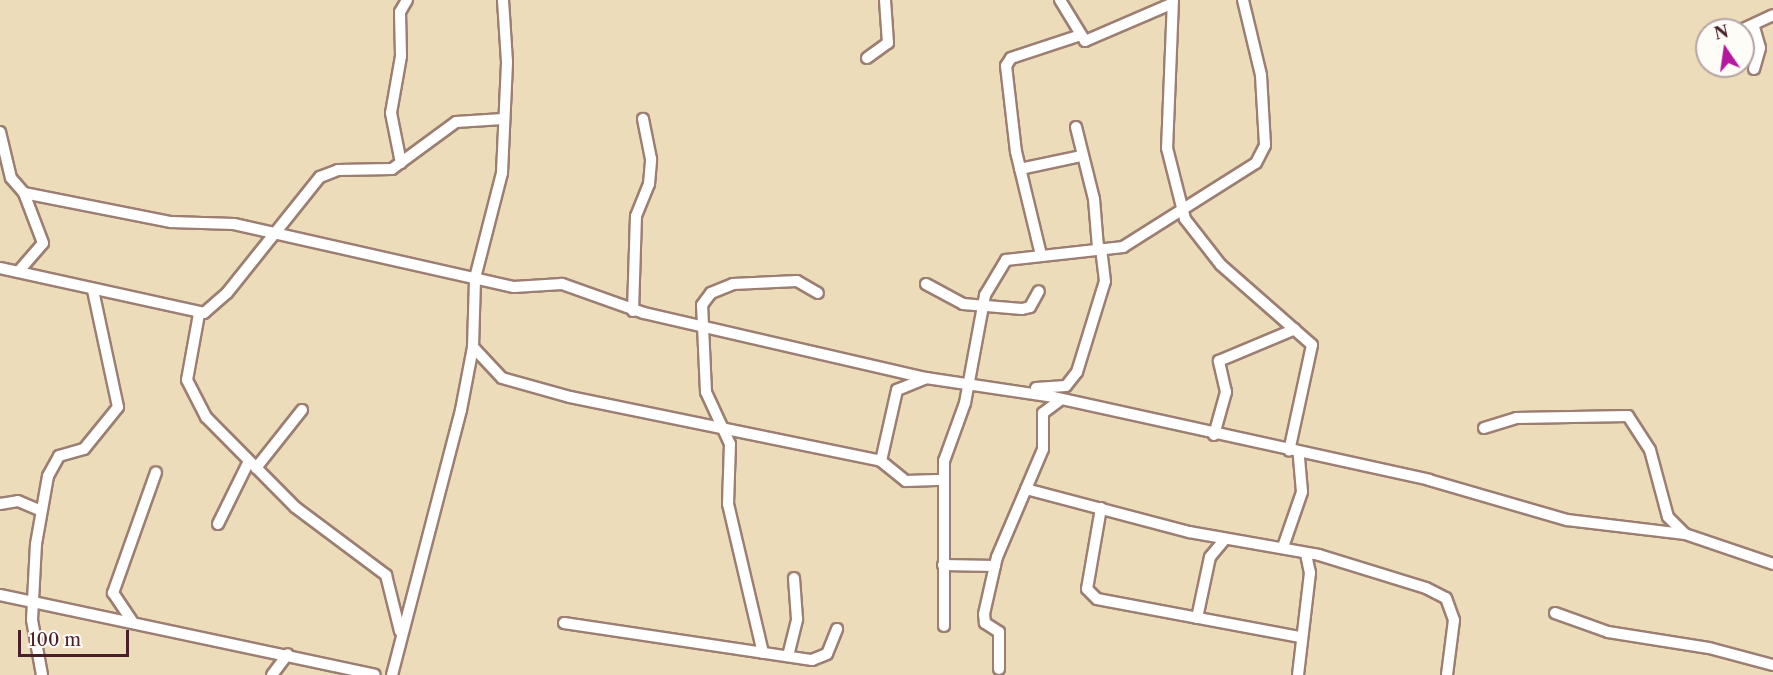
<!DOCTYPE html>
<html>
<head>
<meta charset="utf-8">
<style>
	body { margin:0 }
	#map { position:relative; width:1773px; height:675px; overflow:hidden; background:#eddcba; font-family:"Libre Caslon Text",serif }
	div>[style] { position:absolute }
	.roads { filter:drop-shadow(2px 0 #9c7e72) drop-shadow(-2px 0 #9c7e72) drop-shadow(0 2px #9c7e72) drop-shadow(0 -2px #9c7e72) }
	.minor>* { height:10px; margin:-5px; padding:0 5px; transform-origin:5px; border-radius:5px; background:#fff }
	span { translate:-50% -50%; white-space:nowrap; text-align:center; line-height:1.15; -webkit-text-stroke:4.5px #fdfcf7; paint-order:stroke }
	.north { position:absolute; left:1695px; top:18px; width:60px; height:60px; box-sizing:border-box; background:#fdfcf7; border:2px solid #b5a4a5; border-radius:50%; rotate:347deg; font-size:16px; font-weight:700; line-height:24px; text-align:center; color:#4a1f2b }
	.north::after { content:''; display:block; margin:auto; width:21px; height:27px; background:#b5179e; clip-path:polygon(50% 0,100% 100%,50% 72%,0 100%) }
	.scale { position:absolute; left:18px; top:630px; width:111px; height:27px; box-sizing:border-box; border:3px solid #4a1f2b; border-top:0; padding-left:8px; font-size:18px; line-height:21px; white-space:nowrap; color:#4a1f2b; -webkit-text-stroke:4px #fdfcf7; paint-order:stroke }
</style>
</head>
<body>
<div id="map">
	<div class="roads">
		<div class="minor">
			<i style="left:1060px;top:0;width:48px;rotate:58.6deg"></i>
			<i style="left:1085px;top:41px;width:94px;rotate:-23.3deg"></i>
			<i style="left:1173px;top:0;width:148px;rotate:92.3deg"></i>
			<i style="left:1167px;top:148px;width:73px;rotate:75.8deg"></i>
			<i style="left:1185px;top:219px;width:58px;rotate:52deg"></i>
			<i style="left:1221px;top:265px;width:121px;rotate:41.3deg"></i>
			<i style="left:1312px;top:345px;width:108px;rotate:102.2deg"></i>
			<i style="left:1741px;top:30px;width:35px;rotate:-25deg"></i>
			<i style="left:867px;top:58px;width:26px;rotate:-36deg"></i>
			<i style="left:888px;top:43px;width:43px;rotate:-94deg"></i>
			<i style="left:1754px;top:69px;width:22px;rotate:-74deg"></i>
			<i style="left:1760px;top:48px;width:22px;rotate:-106deg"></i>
			<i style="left:1076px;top:127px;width:74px;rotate:76deg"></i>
			<i style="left:1094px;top:199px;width:49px;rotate:85.3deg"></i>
			<i style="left:0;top:132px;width:47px;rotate:76.6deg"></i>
			<i style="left:11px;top:178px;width:20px;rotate:49deg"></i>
			<i style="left:24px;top:193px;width:150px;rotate:11.2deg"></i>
			<i style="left:171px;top:222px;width:63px;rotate:1.8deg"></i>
			<i style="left:234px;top:224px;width:287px;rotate:12.7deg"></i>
			<i style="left:514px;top:287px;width:48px;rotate:-3.6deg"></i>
			<i style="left:562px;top:284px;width:87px;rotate:19.5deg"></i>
			<i style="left:644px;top:313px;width:289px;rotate:13deg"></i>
			<i style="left:926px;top:378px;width:128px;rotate:8.5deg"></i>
			<i style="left:1053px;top:397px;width:385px;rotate:12.4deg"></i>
			<i style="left:1429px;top:480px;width:144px;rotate:16.2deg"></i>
			<i style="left:1567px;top:520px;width:119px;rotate:6.8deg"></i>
			<i style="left:1685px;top:534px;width:93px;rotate:18.8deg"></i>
			<i style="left:401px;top:163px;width:51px;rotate:-101.3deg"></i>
			<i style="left:391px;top:113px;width:58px;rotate:-80deg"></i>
			<i style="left:401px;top:56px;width:44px;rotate:-91.3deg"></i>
			<i style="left:400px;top:12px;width:14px;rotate:-60deg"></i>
			<i style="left:1020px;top:169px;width:62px;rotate:-12deg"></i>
			<i style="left:1041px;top:255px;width:106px;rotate:-103.6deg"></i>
			<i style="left:1016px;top:152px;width:87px;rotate:-96.6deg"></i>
			<i style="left:1006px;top:66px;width:9px;rotate:-58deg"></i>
			<i style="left:1011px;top:58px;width:71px;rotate:-18.2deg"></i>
			<i style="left:0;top:268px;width:209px;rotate:12.4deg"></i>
			<i style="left:204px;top:313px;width:30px;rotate:-41deg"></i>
			<i style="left:227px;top:293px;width:149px;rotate:-51.3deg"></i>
			<i style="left:320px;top:177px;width:19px;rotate:-21deg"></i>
			<i style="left:338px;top:170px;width:54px;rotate:-1.1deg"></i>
			<i style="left:392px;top:169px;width:79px;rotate:-36.3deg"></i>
			<i style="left:456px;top:122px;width:47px;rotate:-3.7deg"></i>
			<i style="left:18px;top:272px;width:38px;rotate:-49deg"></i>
			<i style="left:43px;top:243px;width:53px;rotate:-110.8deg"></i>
			<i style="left:926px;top:284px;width:42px;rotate:28.4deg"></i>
			<i style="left:963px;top:304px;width:59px;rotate:4.8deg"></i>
			<i style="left:1022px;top:309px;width:8px;rotate:-14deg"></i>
			<i style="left:1030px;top:307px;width:18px;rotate:-61deg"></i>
			<i style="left:633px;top:311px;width:95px;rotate:-88.2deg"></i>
			<i style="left:636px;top:216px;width:35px;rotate:-68deg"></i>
			<i style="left:649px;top:184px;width:25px;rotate:-85deg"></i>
			<i style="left:651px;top:159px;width:41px;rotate:-101.3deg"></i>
			<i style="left:199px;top:314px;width:67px;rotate:100.3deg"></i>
			<i style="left:187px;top:380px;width:42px;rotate:62.8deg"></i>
			<i style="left:206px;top:417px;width:127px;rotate:45.3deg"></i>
			<i style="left:295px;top:507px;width:114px;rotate:36.8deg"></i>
			<i style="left:386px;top:575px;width:58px;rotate:76deg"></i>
			<i style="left:473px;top:347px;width:42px;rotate:46.9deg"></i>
			<i style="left:502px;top:378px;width:71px;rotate:15.6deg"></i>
			<i style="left:570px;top:397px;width:318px;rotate:11.6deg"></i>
			<i style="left:881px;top:461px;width:32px;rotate:39deg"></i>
			<i style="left:906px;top:481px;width:38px;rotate:-2deg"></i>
			<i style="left:944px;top:480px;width:146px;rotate:90deg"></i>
			<i style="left:1036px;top:388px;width:30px;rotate:-4deg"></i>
			<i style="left:1066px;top:386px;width:18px;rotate:-52deg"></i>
			<i style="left:1077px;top:372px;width:95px;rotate:-72.9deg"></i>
			<i style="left:1105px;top:281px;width:33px;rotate:-97deg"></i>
			<i style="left:1484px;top:428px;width:34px;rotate:-17deg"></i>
			<i style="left:1516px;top:418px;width:112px;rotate:-1deg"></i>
			<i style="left:1628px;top:416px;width:40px;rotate:57.1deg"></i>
			<i style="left:1650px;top:450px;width:69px;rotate:75deg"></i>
			<i style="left:1668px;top:517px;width:24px;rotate:45deg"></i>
			<i style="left:1214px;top:435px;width:45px;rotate:-74.4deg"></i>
			<i style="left:1226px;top:392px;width:32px;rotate:-103deg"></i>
			<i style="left:1219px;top:361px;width:82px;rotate:-22.8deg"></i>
			<i style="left:881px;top:461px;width:73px;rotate:-77.3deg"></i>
			<i style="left:897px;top:390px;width:31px;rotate:-22deg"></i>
			<i style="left:256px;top:468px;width:74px;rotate:-51.6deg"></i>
			<i style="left:944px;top:480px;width:19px;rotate:-90deg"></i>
			<i style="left:944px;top:461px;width:62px;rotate:-70.1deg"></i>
			<i style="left:965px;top:403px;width:110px;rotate:-79.5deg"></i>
			<i style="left:985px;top:295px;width:41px;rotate:-59deg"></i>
			<i style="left:1006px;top:260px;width:118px;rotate:-6.3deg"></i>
			<i style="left:1123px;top:247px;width:157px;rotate:-32.3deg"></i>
			<i style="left:1256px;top:163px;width:20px;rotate:-63deg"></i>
			<i style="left:1265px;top:145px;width:70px;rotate:-93.3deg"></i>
			<i style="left:1261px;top:75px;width:77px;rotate:-103.5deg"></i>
			<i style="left:1026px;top:489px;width:169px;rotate:14.8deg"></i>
			<i style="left:1189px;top:532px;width:132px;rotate:10deg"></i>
			<i style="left:1319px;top:555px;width:112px;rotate:17.1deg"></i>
			<i style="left:1426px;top:588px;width:22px;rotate:27deg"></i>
			<i style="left:1446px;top:598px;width:23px;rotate:70deg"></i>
			<i style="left:1454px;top:620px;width:55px;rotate:97.3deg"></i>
			<i style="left:0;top:504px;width:18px;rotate:-9deg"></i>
			<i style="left:18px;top:501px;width:25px;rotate:23deg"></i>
			<i style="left:1101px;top:508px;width:82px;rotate:99.8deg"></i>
			<i style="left:1087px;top:589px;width:14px;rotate:45deg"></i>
			<i style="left:1097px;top:599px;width:207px;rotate:10.6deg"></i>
			<i style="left:218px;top:524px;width:70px;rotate:-63.8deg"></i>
			<i style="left:1283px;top:547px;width:58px;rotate:-70.9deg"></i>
			<i style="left:1302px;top:492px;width:38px;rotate:-95deg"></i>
			<i style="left:943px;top:565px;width:52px;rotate:1.1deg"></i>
			<i style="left:0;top:595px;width:383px;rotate:12deg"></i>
			<i style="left:1555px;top:613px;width:56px;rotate:19.7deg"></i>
			<i style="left:1608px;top:632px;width:102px;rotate:9deg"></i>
			<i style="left:1709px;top:648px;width:66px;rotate:14.9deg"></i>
			<i style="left:1197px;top:618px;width:62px;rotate:-78deg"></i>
			<i style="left:1210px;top:557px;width:23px;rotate:-50deg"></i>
			<i style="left:132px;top:621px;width:34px;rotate:-124deg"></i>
			<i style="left:113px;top:593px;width:128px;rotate:-70.4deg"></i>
			<i style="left:564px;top:623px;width:251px;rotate:8.5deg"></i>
			<i style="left:812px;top:660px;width:16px;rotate:-22deg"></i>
			<i style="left:827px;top:654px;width:27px;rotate:-68deg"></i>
			<i style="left:763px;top:653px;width:153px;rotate:-103.2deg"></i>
			<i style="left:728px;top:504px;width:60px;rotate:-88.1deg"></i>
			<i style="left:730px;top:444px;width:57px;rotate:-114.8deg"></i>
			<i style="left:706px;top:392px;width:87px;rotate:-92.6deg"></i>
			<i style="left:702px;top:305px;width:15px;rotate:-53deg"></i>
			<i style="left:711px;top:293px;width:24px;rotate:-22deg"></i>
			<i style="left:733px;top:284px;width:64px;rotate:-2.7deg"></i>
			<i style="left:797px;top:281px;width:24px;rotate:30deg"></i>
			<i style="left:788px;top:656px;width:38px;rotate:-76deg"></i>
			<i style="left:797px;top:619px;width:41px;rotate:-94.2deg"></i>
			<i style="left:999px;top:669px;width:37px;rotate:-90deg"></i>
			<i style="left:999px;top:632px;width:17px;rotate:-147deg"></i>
			<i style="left:985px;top:623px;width:9px;rotate:-96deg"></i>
			<i style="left:984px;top:614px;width:58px;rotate:-77.2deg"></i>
			<i style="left:997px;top:557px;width:117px;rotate:-66.9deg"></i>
			<i style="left:1043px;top:449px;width:36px;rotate:-90deg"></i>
			<i style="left:1043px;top:413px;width:20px;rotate:-37deg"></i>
			<i style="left:42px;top:675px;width:56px;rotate:-100.3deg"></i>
			<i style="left:32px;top:620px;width:76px;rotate:-87deg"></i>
			<i style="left:36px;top:544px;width:69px;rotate:-80deg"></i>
			<i style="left:48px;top:476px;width:23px;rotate:-61deg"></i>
			<i style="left:59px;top:456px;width:26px;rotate:-16deg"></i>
			<i style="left:84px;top:449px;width:54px;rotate:-51deg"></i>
			<i style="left:118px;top:407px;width:120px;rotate:-102.1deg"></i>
			<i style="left:272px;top:675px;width:26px;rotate:-53deg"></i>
			<i style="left:392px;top:675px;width:274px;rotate:-75.4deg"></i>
			<i style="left:461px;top:410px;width:64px;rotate:-79.2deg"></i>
			<i style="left:473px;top:347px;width:69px;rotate:-88.3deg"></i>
			<i style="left:475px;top:278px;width:108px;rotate:-75.6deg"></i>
			<i style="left:502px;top:173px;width:111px;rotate:-87.4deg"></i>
			<i style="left:507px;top:62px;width:62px;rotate:-93.7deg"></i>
			<i style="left:1298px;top:675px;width:103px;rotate:-83.3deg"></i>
			<i style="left:1310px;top:573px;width:19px;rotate:-102deg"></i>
		</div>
	</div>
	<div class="north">N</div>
	<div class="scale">100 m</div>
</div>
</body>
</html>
